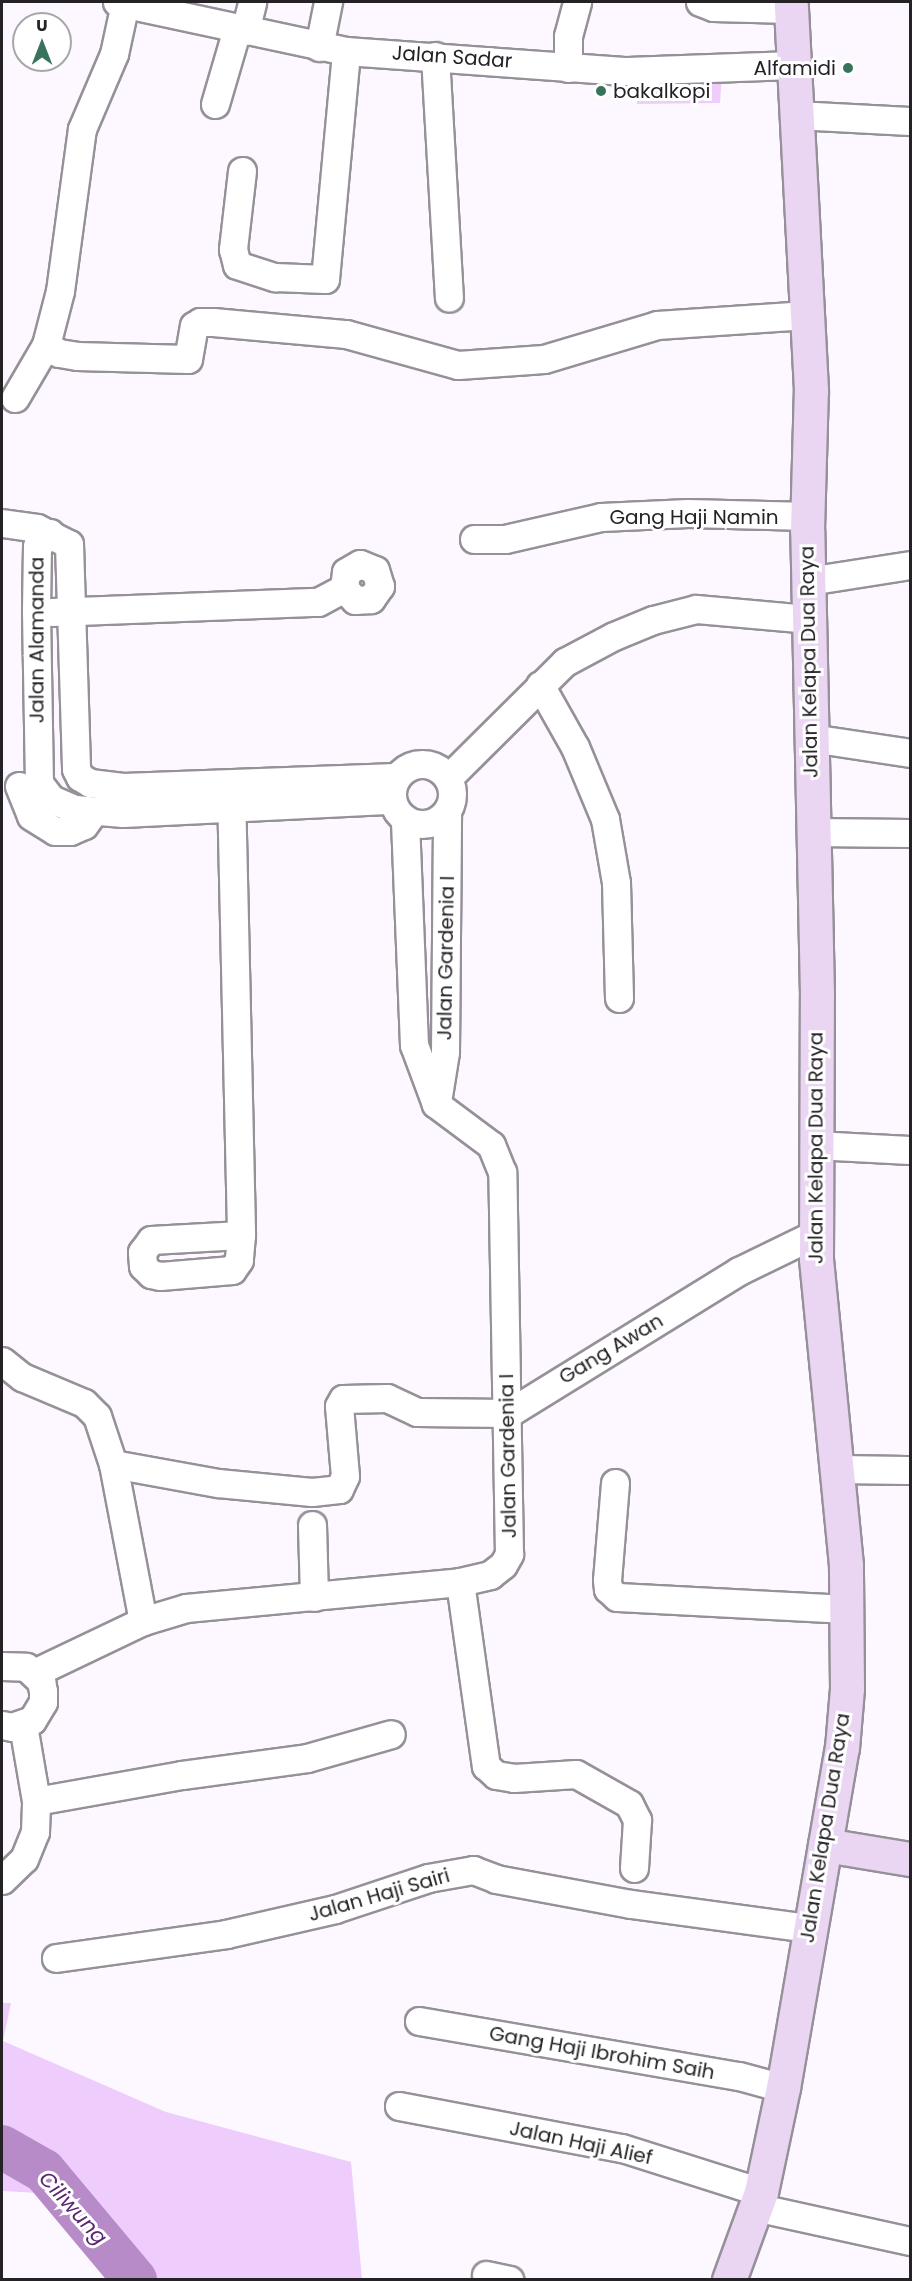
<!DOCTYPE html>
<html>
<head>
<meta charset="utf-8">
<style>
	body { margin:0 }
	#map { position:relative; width:912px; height:2281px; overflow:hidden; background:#fdf8ff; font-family:Poppins,sans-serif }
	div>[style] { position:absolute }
	.green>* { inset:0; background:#eecdfc }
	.river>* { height:44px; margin:-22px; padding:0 22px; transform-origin:22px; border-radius:22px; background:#b68bc8 }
	.roads { filter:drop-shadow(2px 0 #969099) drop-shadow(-2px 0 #969099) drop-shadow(0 2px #969099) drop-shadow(0 -2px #969099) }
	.street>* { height:27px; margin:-13.5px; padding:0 13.5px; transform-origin:13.5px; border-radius:13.5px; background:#fff }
	.street>.ring { margin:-13.5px; padding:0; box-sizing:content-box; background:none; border:27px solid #fff; border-radius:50% }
	.secondary>* { height:33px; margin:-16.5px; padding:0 16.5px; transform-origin:16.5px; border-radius:16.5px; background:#ead6f2 }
	.dots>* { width:16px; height:16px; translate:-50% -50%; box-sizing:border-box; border:3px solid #fff; border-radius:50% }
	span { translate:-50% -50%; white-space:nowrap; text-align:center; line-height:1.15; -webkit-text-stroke:6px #fff; paint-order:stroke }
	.street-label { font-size:20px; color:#252226 }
	.poi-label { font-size:20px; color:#252226 }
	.right { translate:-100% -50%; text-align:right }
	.left { translate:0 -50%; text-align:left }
	.water-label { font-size:21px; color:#5c2770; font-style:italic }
	.frame { position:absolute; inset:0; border:3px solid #252226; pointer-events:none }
	.north { position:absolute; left:12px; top:12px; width:60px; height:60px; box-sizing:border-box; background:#fff; border:2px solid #a8a7a8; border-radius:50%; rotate:0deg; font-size:16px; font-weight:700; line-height:24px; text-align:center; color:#252226 }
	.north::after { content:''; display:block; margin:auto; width:21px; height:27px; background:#39735c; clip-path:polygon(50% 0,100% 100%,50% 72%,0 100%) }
</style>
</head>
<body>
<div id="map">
	<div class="green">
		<i style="clip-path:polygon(722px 75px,720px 103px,637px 104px,637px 77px)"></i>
		<i style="clip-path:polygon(2px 2003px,11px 2003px,3px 2041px,166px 2112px,351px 2162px,362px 2279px,114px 2279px,38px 2193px,2px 2191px)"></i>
	</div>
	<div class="river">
		<i style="left:2px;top:2147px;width:48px;rotate:29.7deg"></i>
		<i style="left:44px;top:2171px;width:142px;rotate:50.1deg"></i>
	</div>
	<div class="roads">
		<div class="street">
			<i style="left:117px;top:2px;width:234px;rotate:12.1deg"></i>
			<i style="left:346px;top:51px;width:282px;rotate:4.1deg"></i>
			<i style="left:627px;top:71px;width:166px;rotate:-2.1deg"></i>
			<i style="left:700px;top:2px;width:14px;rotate:21deg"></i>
			<i style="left:713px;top:7px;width:78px;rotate:1.5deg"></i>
			<i style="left:245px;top:31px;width:30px;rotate:-76deg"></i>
			<i style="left:319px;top:47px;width:46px;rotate:-78.7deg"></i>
			<i style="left:435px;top:56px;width:242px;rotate:86.7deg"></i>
			<i style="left:568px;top:68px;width:32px;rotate:-90deg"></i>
			<i style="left:568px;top:36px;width:35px;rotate:-75deg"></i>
			<i style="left:215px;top:104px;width:78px;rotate:-73.7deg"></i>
			<i style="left:795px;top:115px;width:115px;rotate:3deg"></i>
			<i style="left:242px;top:171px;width:79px;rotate:96.6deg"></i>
			<i style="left:233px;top:249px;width:16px;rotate:76deg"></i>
			<i style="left:237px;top:265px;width:40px;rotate:18deg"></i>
			<i style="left:275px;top:277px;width:50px;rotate:2.3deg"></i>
			<i style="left:325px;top:279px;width:229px;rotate:-84.7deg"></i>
			<i style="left:46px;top:345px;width:15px;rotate:32deg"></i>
			<i style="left:59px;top:353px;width:18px;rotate:9deg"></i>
			<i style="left:77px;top:356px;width:111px;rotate:1.5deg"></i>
			<i style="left:188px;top:359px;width:34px;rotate:-80deg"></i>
			<i style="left:194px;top:326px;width:7px;rotate:-34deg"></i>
			<i style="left:200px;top:322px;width:13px"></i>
			<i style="left:213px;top:322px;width:134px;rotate:5.2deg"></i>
			<i style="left:346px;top:334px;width:116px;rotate:15.5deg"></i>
			<i style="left:458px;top:365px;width:86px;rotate:-4deg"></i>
			<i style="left:544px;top:359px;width:118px;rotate:-16.7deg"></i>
			<i style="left:657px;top:325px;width:150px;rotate:-3.8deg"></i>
			<i style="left:15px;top:398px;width:61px;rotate:-59.7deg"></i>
			<i style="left:46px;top:345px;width:56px;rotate:-75.5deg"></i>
			<i style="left:60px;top:291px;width:163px;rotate:-82.3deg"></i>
			<i style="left:82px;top:129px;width:82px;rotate:-66.9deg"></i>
			<i style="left:114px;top:54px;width:52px;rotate:-77.8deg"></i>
			<i style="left:2px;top:523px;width:35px;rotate:8deg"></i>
			<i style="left:37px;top:528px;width:36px;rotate:27deg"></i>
			<i style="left:69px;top:544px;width:225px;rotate:88.2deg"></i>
			<i style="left:76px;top:769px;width:9px;rotate:63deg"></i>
			<i style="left:80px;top:777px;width:12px;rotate:31deg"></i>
			<i style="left:90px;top:783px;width:33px;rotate:7deg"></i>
			<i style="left:123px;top:787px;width:273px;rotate:-2.1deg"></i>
			<i style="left:50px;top:533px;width:18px;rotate:135deg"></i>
			<i style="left:37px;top:546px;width:66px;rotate:90.9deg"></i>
			<i style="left:36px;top:612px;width:171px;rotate:89deg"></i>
			<i style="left:39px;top:783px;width:20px;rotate:53deg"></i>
			<i style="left:51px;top:799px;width:26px;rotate:23deg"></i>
			<i style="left:75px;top:809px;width:48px;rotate:4.8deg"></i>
			<i style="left:123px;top:813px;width:269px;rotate:-2.8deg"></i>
			<i style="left:474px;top:539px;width:31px"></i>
			<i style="left:505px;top:539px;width:98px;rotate:-12.9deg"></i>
			<i style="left:601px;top:517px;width:87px;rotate:-2.6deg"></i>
			<i style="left:688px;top:513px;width:120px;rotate:1.4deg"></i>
			<i style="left:808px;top:581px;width:103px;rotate:-8.9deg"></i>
			<i style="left:52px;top:612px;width:266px;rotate:-2.2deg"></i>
			<i style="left:318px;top:602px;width:30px;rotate:-28deg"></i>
			<i style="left:344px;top:588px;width:16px;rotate:-83deg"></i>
			<i style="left:346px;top:572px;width:16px;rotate:-30deg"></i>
			<i style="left:360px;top:564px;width:16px;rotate:22deg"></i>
			<i style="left:375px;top:570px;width:17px;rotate:73deg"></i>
			<i style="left:380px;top:586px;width:16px;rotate:125deg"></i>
			<i style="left:371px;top:599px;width:16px;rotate:176deg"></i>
			<i style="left:355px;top:600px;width:16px;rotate:-133deg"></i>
			<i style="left:540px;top:685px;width:71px;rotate:60.6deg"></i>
			<i style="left:575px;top:747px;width:78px;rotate:67.4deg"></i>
			<i style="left:605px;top:819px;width:65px;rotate:80.2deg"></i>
			<i style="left:616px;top:883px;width:115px;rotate:88.5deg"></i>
			<i style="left:811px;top:738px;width:100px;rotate:8.6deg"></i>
			<i class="ring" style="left:392px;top:764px;width:33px;height:33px"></i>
			<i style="left:448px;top:778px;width:165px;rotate:-44.8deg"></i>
			<i style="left:565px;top:662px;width:55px;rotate:-28deg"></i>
			<i style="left:614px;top:636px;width:42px;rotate:-22.3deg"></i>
			<i style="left:653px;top:620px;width:44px;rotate:-14.3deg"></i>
			<i style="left:696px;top:609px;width:112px;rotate:5.1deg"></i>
			<i style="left:19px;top:786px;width:32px;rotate:68deg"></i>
			<i style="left:31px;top:816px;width:28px;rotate:32deg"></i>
			<i style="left:55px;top:831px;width:15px"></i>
			<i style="left:70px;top:831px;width:15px;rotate:-23deg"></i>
			<i style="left:84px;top:825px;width:17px;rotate:-54deg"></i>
			<i style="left:231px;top:790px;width:445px;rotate:88.7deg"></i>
			<i style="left:812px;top:832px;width:98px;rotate:0.6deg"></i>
			<i style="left:437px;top:1102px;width:51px;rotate:-80.9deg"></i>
			<i style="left:445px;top:1052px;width:240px;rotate:-89.5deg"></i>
			<i style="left:814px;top:1145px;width:96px;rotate:3deg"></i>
			<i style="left:241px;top:1235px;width:25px;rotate:95deg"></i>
			<i style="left:239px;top:1260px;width:12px;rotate:125deg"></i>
			<i style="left:232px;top:1270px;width:72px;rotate:175.2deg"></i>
			<i style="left:160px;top:1276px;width:9px;rotate:-167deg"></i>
			<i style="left:151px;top:1274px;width:11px;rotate:-135deg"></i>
			<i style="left:143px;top:1266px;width:14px;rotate:-94deg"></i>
			<i style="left:142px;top:1252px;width:15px;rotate:-53deg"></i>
			<i style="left:151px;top:1240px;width:90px;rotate:-3.2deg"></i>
			<i style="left:2px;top:1361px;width:26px;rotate:39deg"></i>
			<i style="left:22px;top:1377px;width:67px;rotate:22.8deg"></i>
			<i style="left:84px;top:1403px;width:18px;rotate:45deg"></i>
			<i style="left:97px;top:1416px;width:51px;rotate:71.6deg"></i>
			<i style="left:113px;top:1464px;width:160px;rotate:79.2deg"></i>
			<i style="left:113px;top:1464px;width:107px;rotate:10.3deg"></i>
			<i style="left:218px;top:1483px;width:94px;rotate:5.5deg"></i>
			<i style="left:312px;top:1492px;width:27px;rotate:-6deg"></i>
			<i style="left:339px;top:1489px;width:14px;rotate:-65deg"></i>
			<i style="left:345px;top:1476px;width:70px;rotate:-94.9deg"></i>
			<i style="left:339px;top:1406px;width:8px;rotate:-60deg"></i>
			<i style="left:343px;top:1399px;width:44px;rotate:-1.3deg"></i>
			<i style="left:387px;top:1398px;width:33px;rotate:25deg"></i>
			<i style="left:417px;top:1412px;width:92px;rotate:0.6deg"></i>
			<i style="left:509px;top:1413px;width:270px;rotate:-31.7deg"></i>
			<i style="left:739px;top:1271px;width:85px;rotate:-26deg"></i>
			<i style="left:835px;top:1469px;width:75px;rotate:0.8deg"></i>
			<i style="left:615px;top:1483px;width:97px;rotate:94.7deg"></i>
			<i style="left:607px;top:1580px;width:9px;rotate:84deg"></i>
			<i style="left:608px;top:1589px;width:12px;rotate:42deg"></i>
			<i style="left:617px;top:1597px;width:231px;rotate:3deg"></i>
			<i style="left:312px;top:1525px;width:72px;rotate:88.4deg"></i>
			<i style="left:460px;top:1582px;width:186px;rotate:82deg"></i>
			<i style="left:486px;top:1766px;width:13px;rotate:42deg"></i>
			<i style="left:496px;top:1775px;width:18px;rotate:9deg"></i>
			<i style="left:514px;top:1778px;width:62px;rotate:-3.7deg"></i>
			<i style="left:576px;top:1774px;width:61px;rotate:29.5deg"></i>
			<i style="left:629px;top:1804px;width:18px;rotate:63deg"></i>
			<i style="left:637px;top:1820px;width:48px;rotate:93.6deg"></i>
			<i style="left:2px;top:1666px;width:24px;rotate:2deg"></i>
			<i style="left:26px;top:1667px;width:21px;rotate:43deg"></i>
			<i style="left:41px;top:1681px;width:10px;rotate:79deg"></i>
			<i style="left:43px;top:1691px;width:11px;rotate:90deg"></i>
			<i style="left:43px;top:1702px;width:21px;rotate:121deg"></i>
			<i style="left:32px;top:1720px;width:21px;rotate:161deg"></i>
			<i style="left:12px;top:1727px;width:10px;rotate:-169deg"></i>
			<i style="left:34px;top:1673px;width:121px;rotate:-25.5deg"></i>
			<i style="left:143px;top:1621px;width:45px;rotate:-16.8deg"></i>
			<i style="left:186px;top:1608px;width:275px;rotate:-5.4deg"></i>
			<i style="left:460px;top:1582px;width:31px;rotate:-13deg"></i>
			<i style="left:490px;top:1575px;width:16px;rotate:-38deg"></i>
			<i style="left:503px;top:1565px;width:13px;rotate:-61deg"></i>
			<i style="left:509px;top:1554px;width:382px;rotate:-91deg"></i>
			<i style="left:502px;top:1172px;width:29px;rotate:-112deg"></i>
			<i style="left:491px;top:1145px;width:69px;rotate:-143.3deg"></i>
			<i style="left:436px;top:1104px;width:63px;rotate:-110.4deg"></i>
			<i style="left:414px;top:1045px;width:226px;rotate:-92.3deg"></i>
			<i style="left:36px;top:1801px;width:148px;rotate:-10.1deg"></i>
			<i style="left:182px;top:1775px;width:126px;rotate:-7.7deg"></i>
			<i style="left:307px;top:1758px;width:87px;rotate:-15.9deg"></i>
			<i style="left:2px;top:1880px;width:30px;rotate:-44deg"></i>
			<i style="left:24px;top:1859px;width:29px;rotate:-68deg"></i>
			<i style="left:35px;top:1832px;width:31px;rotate:-88deg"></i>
			<i style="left:36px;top:1801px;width:77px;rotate:-99.7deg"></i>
			<i style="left:56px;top:1958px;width:172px;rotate:-8deg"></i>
			<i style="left:226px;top:1934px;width:112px;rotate:-12.9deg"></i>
			<i style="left:335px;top:1909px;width:98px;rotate:-18.4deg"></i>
			<i style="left:428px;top:1878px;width:46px;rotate:-10.1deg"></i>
			<i style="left:473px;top:1870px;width:25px;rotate:21deg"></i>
			<i style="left:496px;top:1879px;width:137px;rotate:10.5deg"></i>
			<i style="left:631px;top:1904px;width:179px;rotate:7.7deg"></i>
			<i style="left:419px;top:2021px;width:325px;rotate:9.8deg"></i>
			<i style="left:739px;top:2076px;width:46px;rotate:15.3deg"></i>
			<i style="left:399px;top:2106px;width:227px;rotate:10.7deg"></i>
			<i style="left:622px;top:2148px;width:146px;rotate:17.6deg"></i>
			<i style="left:755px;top:2207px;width:159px;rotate:12.4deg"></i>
			<i style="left:486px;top:2275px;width:24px;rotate:12deg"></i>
		</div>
		<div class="secondary">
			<i style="left:825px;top:1845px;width:86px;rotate:9.4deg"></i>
			<i style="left:729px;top:2280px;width:94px;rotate:-70deg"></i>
			<i style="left:761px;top:2192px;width:106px;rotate:-78.1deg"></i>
			<i style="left:783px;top:2088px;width:345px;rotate:-80.2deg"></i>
			<i style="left:842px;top:1748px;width:60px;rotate:-85.2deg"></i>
			<i style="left:847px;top:1688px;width:123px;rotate:-90.5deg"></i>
			<i style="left:846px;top:1565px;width:308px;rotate:-95.6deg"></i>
			<i style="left:816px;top:1258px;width:263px;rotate:-89.8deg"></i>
			<i style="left:817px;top:995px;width:465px;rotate:-91.2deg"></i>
			<i style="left:807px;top:530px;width:140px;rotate:-88.4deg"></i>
			<i style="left:811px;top:390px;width:389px;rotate:-93deg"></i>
		</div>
	</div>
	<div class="dots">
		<i style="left:848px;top:68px;background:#39735c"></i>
		<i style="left:601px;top:91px;background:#39735c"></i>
	</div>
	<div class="street-label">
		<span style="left:452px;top:57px;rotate:4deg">Jalan Sadar</span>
		<span style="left:694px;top:517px">Gang Haji Namin</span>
		<span style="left:37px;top:640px;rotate:-90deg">Jalan Alamanda</span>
		<span style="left:809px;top:662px;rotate:-91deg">Jalan Kelapa Dua Raya</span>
		<span style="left:446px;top:958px;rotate:-89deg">Jalan Gardenia I</span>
		<span style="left:816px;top:1148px;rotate:-90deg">Jalan Kelapa Dua Raya</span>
		<span style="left:611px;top:1349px;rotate:-31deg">Gang Awan</span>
		<span style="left:508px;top:1456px;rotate:-91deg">Jalan Gardenia I</span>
		<span style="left:825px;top:1828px;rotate:-81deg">Jalan Kelapa Dua Raya</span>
		<span style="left:379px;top:1895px;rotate:-16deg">Jalan Haji Sairi</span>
		<span style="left:602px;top:2053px;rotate:10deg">Gang Haji Ibrohim Saih</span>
		<span style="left:581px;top:2143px;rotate:12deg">Jalan Haji Alief</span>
	</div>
	<div class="poi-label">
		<span class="right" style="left:836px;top:68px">Alfamidi</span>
		<span class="left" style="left:613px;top:91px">bakalkopi</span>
	</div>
	<div class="water-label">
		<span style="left:73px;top:2208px;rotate:48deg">Ciliwung</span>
	</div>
	<div class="frame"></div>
	<div class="north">U</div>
</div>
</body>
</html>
